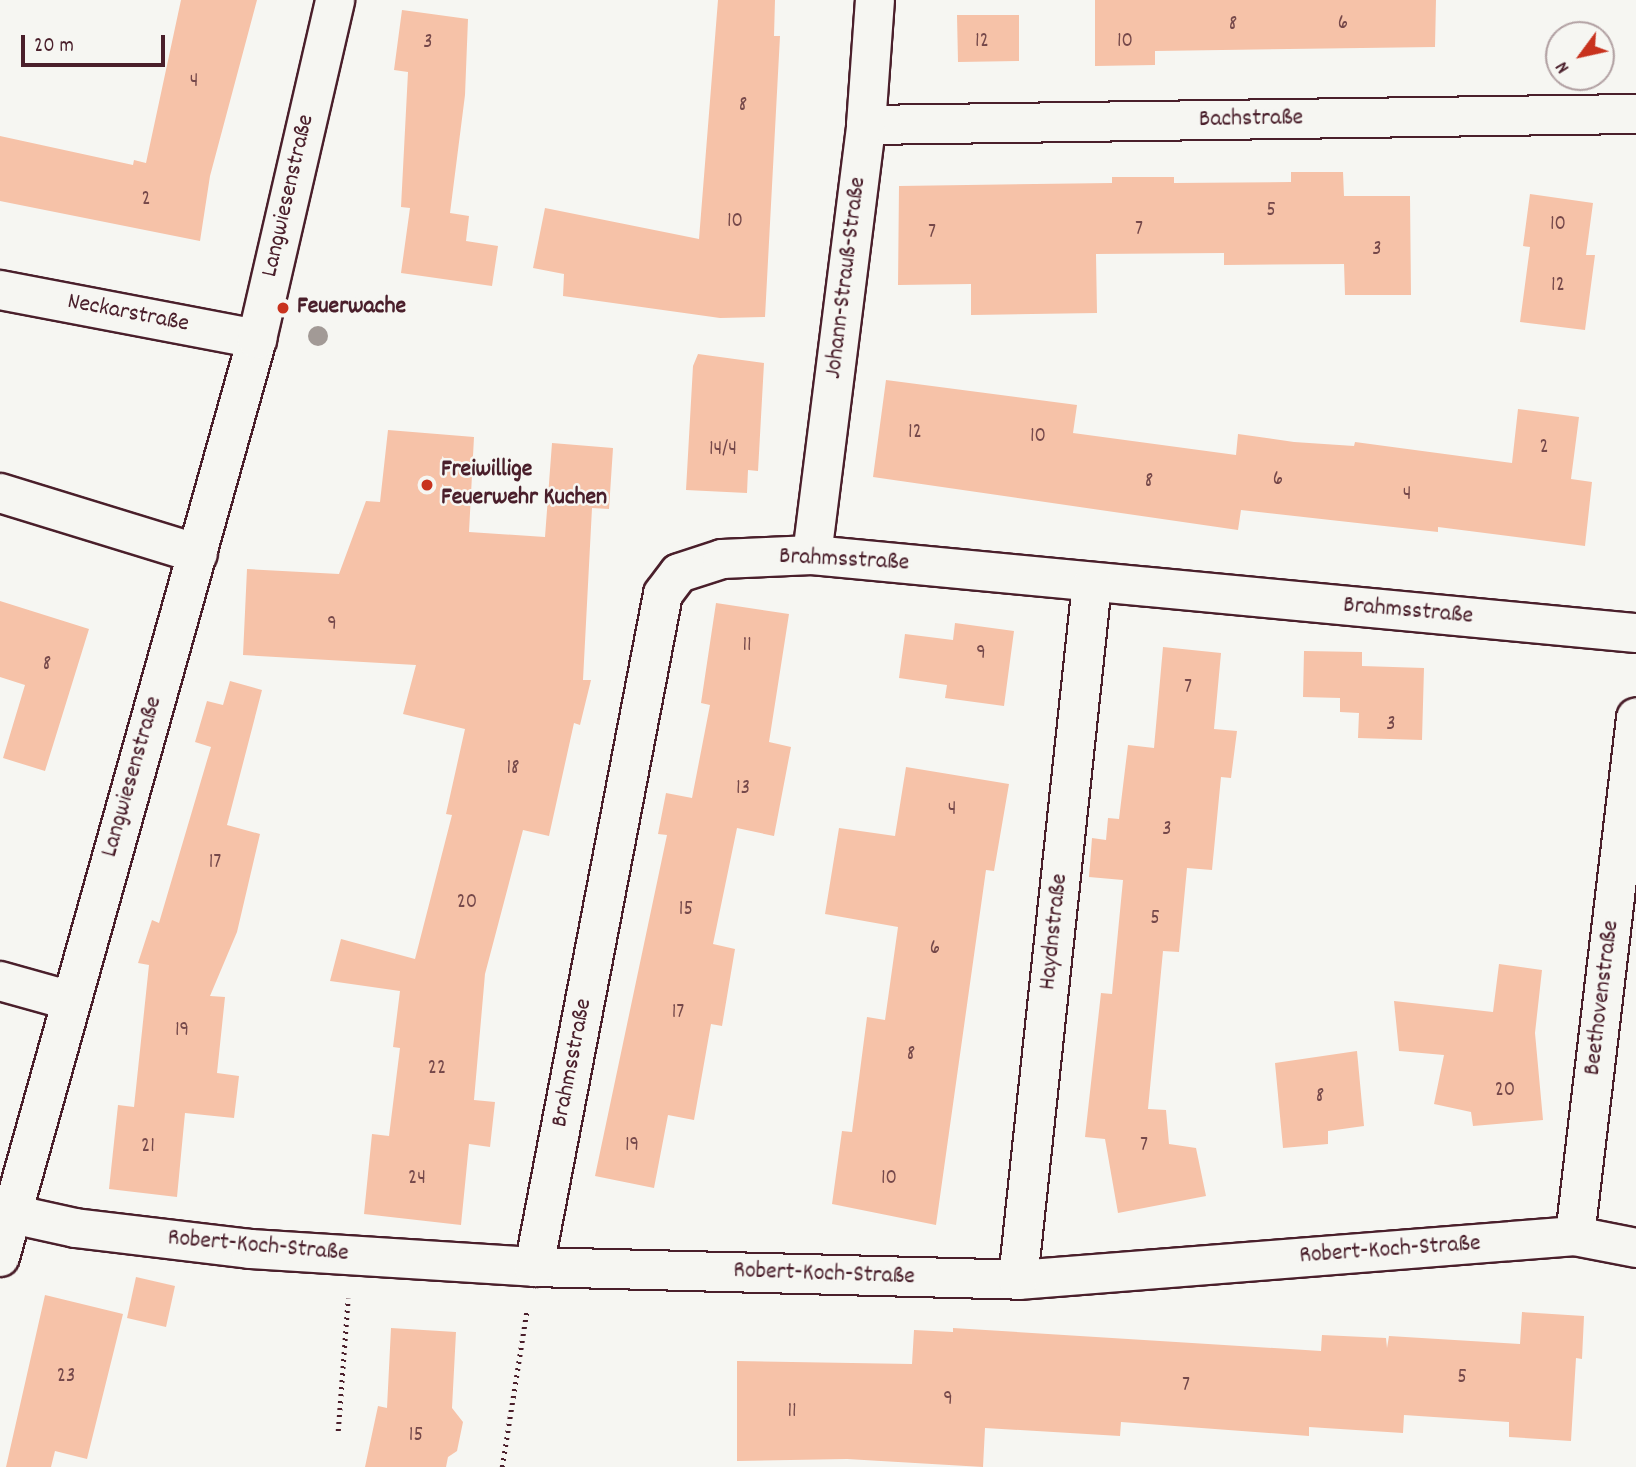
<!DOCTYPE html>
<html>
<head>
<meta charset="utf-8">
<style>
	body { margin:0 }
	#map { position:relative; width:1636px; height:1467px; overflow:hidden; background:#f6f6f2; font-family:Dekko,sans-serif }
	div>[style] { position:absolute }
	.building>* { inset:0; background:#f6c2a8 }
	.path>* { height:4.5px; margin-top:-2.25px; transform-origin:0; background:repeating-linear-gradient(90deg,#4a1f2b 0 2px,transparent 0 7px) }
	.roads { filter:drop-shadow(2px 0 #4a1f2b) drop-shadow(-2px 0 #4a1f2b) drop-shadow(0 2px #4a1f2b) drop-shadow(0 -2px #4a1f2b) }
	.minor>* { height:38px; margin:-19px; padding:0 19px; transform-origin:19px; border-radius:19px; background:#f6f6f2 }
	.trees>* { width:20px; height:20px; margin:-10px; border-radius:50%; background:#a29a96 }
	.dots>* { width:19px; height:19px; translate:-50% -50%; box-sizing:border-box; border:4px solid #f6f6f2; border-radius:50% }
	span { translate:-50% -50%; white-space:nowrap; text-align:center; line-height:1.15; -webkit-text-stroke:5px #f6f6f2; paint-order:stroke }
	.number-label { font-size:21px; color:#75484a }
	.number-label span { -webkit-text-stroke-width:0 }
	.street-label { font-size:24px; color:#4a1f2b }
	.poi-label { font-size:24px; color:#4a1f2b; font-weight:700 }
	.left { translate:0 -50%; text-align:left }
	.north { position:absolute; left:1545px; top:21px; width:70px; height:70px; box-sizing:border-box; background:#f6f6f2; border:2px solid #b1a0a2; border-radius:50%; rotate:237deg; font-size:19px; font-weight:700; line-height:28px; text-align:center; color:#4a1f2b }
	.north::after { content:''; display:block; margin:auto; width:24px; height:32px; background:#c8321e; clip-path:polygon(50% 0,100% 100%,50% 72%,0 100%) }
	.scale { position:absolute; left:21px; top:35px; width:144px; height:32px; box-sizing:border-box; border:4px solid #4a1f2b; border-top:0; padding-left:9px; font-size:21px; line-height:24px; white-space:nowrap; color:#4a1f2b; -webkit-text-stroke:5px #f6f6f2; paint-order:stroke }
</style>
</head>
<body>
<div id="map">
	<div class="building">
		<i style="clip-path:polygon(181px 0,257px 0,210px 176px,200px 241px,0 201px,0 136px,133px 165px,134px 160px,146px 163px)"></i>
		<i style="clip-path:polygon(718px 0,775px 0,774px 36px,780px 36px,765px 317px,720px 318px,563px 296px,564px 274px,533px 268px,545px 208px,699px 239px)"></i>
		<i style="clip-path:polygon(1095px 0,1436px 0,1435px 47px,1155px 51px,1155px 65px,1095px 66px)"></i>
		<i style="clip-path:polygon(402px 10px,468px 19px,465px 95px,450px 213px,469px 216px,466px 241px,498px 246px,492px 286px,401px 273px,410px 208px,401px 207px,408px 72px,394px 70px)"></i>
		<i style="clip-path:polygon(957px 15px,1019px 15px,1019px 61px,958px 62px)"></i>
		<i style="clip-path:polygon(1291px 172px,1343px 172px,1344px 196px,1410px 196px,1411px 295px,1345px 295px,1344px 264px,1224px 265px,1224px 253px,1096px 254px,1097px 313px,971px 315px,971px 284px,898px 285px,899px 186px,1112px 183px,1112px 177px,1174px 177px,1174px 183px,1291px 182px)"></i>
		<i style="clip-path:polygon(1530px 194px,1593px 203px,1586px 255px,1595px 255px,1585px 330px,1520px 322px,1530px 247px,1523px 246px)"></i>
		<i style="clip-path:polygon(698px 354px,764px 363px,758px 471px,748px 470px,747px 493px,686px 490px,693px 366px)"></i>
		<i style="clip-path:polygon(886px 380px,1077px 405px,1073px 433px,1236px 455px,1238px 434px,1294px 442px,1354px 446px,1355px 442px,1512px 463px,1518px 409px,1579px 417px,1571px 479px,1592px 482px,1585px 546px,1438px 527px,1438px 532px,1241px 510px,1238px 530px,873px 477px)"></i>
		<i style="clip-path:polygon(388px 430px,474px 437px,469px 532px,545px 537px,552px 443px,613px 448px,609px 509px,592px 508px,583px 680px,591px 680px,580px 725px,574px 723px,549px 836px,523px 830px,485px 974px,474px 1100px,495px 1102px,490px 1147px,469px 1144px,461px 1225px,364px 1214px,372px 1134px,389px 1136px,400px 1048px,393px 1047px,400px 991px,330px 981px,341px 939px,415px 959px,452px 815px,446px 814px,465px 729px,403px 714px,416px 665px,243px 655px,247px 569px,339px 574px,366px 501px,380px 502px)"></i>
		<i style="clip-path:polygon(0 601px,89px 629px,45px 771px,3px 758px,25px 685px,0 677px)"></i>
		<i style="clip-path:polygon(716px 603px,789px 614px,769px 742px,791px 747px,774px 836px,737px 828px,713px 944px,735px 949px,722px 1026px,711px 1024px,694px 1120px,668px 1115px,654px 1188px,595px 1176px,667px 835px,658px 834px,666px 793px,692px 798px,710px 705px,701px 703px)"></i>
		<i style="clip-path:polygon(955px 623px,1014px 631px,1004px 706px,945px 698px,947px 685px,899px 678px,905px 634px,953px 640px)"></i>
		<i style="clip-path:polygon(1163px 647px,1221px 653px,1214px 729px,1237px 731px,1231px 778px,1221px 777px,1212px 870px,1187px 868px,1179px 952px,1163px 951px,1148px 1109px,1166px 1110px,1169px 1144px,1196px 1148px,1206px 1196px,1118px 1213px,1105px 1139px,1085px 1137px,1101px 993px,1112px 994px,1123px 880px,1089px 877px,1092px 838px,1106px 840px,1108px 818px,1119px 819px,1128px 745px,1154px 748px)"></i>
		<i style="clip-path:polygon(1304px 651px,1362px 652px,1362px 666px,1424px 668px,1422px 740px,1358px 738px,1359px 713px,1340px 712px,1340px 698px,1303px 697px)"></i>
		<i style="clip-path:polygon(230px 681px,262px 690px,227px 825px,260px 834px,237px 932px,210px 996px,225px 997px,217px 1073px,239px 1076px,234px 1118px,185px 1113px,177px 1197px,109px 1189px,118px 1105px,134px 1107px,149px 965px,138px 963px,152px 920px,159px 923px,211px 747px,195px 742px,207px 701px,223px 705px)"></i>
		<i style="clip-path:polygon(906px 767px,1009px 784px,994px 871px,986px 870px,936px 1225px,832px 1204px,842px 1131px,852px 1132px,867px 1017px,885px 1020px,898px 927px,825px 914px,839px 828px,895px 836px)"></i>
		<i style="clip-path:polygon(1499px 964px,1542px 970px,1535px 1033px,1543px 1120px,1473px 1126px,1471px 1112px,1434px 1104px,1444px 1055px,1399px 1051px,1394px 1001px,1493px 1012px)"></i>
		<i style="clip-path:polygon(1357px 1051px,1364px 1126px,1328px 1131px,1328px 1144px,1283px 1148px,1275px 1063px)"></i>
		<i style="clip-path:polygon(136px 1277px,175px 1286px,166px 1327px,127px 1318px)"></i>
		<i style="clip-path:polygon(45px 1295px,123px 1314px,87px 1459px,55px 1451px,51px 1467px,6px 1467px)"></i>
		<i style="clip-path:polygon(1522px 1312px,1584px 1316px,1582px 1359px,1576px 1358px,1571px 1441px,1509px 1437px,1509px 1422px,1404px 1415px,1403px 1433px,1309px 1427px,1309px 1436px,1121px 1422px,1120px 1436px,985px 1428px,983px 1467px,847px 1459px,737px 1461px,737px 1361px,912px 1364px,914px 1330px,953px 1332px,953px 1328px,1321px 1351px,1322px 1335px,1386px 1338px,1387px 1348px,1389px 1336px,1520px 1344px)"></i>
		<i style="clip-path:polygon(391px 1328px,456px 1332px,452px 1408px,463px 1422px,457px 1451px,448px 1457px,446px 1467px,365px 1467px,378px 1406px,387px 1408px)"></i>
	</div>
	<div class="path">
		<i style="left:338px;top:1431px;width:133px;rotate:-85.7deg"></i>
		<i style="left:502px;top:1467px;width:160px;rotate:-81deg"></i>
	</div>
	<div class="roads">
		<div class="minor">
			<i style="left:866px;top:125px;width:770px;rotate:-0.82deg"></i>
			<i style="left:0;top:290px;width:262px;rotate:10.8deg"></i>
			<i style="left:0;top:493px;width:207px;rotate:17.1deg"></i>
			<i style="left:812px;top:555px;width:433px;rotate:-82.8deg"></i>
			<i style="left:866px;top:125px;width:125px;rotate:-85.9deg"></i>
			<i style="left:0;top:981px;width:71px;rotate:15.6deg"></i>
			<i style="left:12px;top:1214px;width:65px;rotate:12.5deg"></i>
			<i style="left:75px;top:1228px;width:176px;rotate:6.8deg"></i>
			<i style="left:250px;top:1249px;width:285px;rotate:3.6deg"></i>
			<i style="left:534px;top:1267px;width:484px;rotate:1.5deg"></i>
			<i style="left:1018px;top:1280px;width:559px;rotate:-4.52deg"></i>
			<i style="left:1575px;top:1236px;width:62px;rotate:11.1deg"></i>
			<i style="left:1575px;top:1236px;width:522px;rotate:-83.28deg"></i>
			<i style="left:0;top:1257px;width:953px;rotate:-74.36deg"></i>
			<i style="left:257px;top:339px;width:348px;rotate:-77deg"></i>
			<i style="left:534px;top:1267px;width:685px;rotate:-79.15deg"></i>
			<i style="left:663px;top:594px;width:26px;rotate:-53deg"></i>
			<i style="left:679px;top:573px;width:45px;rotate:-18deg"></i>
			<i style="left:722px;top:559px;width:90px;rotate:-2.5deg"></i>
			<i style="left:812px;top:555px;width:828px;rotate:5.41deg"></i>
			<i style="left:1018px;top:1280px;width:700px;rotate:-83.93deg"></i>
		</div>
	</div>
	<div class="trees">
		<i style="left:318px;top:336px"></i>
	</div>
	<div class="dots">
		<i style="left:283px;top:308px;background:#c8321e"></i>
		<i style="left:427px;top:485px;background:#c8321e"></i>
	</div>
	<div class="number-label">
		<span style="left:1343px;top:24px">6</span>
		<span style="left:1233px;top:25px">8</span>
		<span style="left:982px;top:42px">12</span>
		<span style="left:1125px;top:42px">10</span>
		<span style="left:428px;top:43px">3</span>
		<span style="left:194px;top:82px">4</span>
		<span style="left:743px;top:106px">8</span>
		<span style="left:146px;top:200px">2</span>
		<span style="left:1271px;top:211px">5</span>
		<span style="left:735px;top:222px">10</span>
		<span style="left:1558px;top:225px">10</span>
		<span style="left:1139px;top:230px">7</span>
		<span style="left:932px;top:233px">7</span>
		<span style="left:1377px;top:250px">3</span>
		<span style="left:1558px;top:286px">12</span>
		<span style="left:915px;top:433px">12</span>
		<span style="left:1038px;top:437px">10</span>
		<span style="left:1544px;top:448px">2</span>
		<span style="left:723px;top:450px">14/4</span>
		<span style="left:1278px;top:480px">6</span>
		<span style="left:1149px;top:482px">8</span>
		<span style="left:1407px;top:495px">4</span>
		<span style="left:332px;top:625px">9</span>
		<span style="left:747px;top:646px">11</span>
		<span style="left:981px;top:654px">9</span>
		<span style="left:47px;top:665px">8</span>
		<span style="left:1188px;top:688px">7</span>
		<span style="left:1391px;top:725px">3</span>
		<span style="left:513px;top:769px">18</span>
		<span style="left:743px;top:789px">13</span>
		<span style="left:952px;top:810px">4</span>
		<span style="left:1167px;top:830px">3</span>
		<span style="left:215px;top:863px">17</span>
		<span style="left:467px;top:903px">20</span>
		<span style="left:686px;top:910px">15</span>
		<span style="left:1155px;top:919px">5</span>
		<span style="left:935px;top:949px">6</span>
		<span style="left:678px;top:1013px">17</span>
		<span style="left:182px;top:1031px">19</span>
		<span style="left:911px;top:1055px">8</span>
		<span style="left:437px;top:1069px">22</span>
		<span style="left:1505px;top:1091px">20</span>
		<span style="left:1320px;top:1097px">8</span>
		<span style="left:632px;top:1146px">19</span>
		<span style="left:1144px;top:1146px">7</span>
		<span style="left:148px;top:1147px">21</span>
		<span style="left:417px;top:1179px">24</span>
		<span style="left:889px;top:1179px">10</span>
		<span style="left:66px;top:1377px">23</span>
		<span style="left:1462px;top:1378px">5</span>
		<span style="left:1186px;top:1386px">7</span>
		<span style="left:948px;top:1400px">9</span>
		<span style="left:792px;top:1412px">11</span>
		<span style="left:416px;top:1436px">15</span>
	</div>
	<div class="street-label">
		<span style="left:1251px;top:120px;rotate:-1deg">Bachstraße</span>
		<span style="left:289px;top:196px;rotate:-77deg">Langwiesenstraße</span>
		<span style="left:847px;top:278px;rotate:-83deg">Johann-Strauß-Straße</span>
		<span style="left:128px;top:314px;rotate:11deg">Neckarstraße</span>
		<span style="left:844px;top:561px;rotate:3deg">Brahmsstraße</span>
		<span style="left:1408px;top:612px;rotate:5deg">Brahmsstraße</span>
		<span style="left:133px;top:777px;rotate:-74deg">Langwiesenstraße</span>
		<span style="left:1055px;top:932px;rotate:-84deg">Haydnstraße</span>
		<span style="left:1603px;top:998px;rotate:-83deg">Beethovenstraße</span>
		<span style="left:573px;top:1063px;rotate:-79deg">Brahmsstraße</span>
		<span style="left:258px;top:1247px;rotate:5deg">Robert-Koch-Straße</span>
		<span style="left:1390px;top:1251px;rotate:-4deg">Robert-Koch-Straße</span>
		<span style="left:824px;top:1275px;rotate:2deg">Robert-Koch-Straße</span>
	</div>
	<div class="poi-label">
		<span class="left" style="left:297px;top:308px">Feuerwache</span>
		<span class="left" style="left:441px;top:485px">Freiwillige<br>Feuerwehr Kuchen</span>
	</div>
	<div class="north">N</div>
	<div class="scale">20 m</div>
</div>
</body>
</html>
